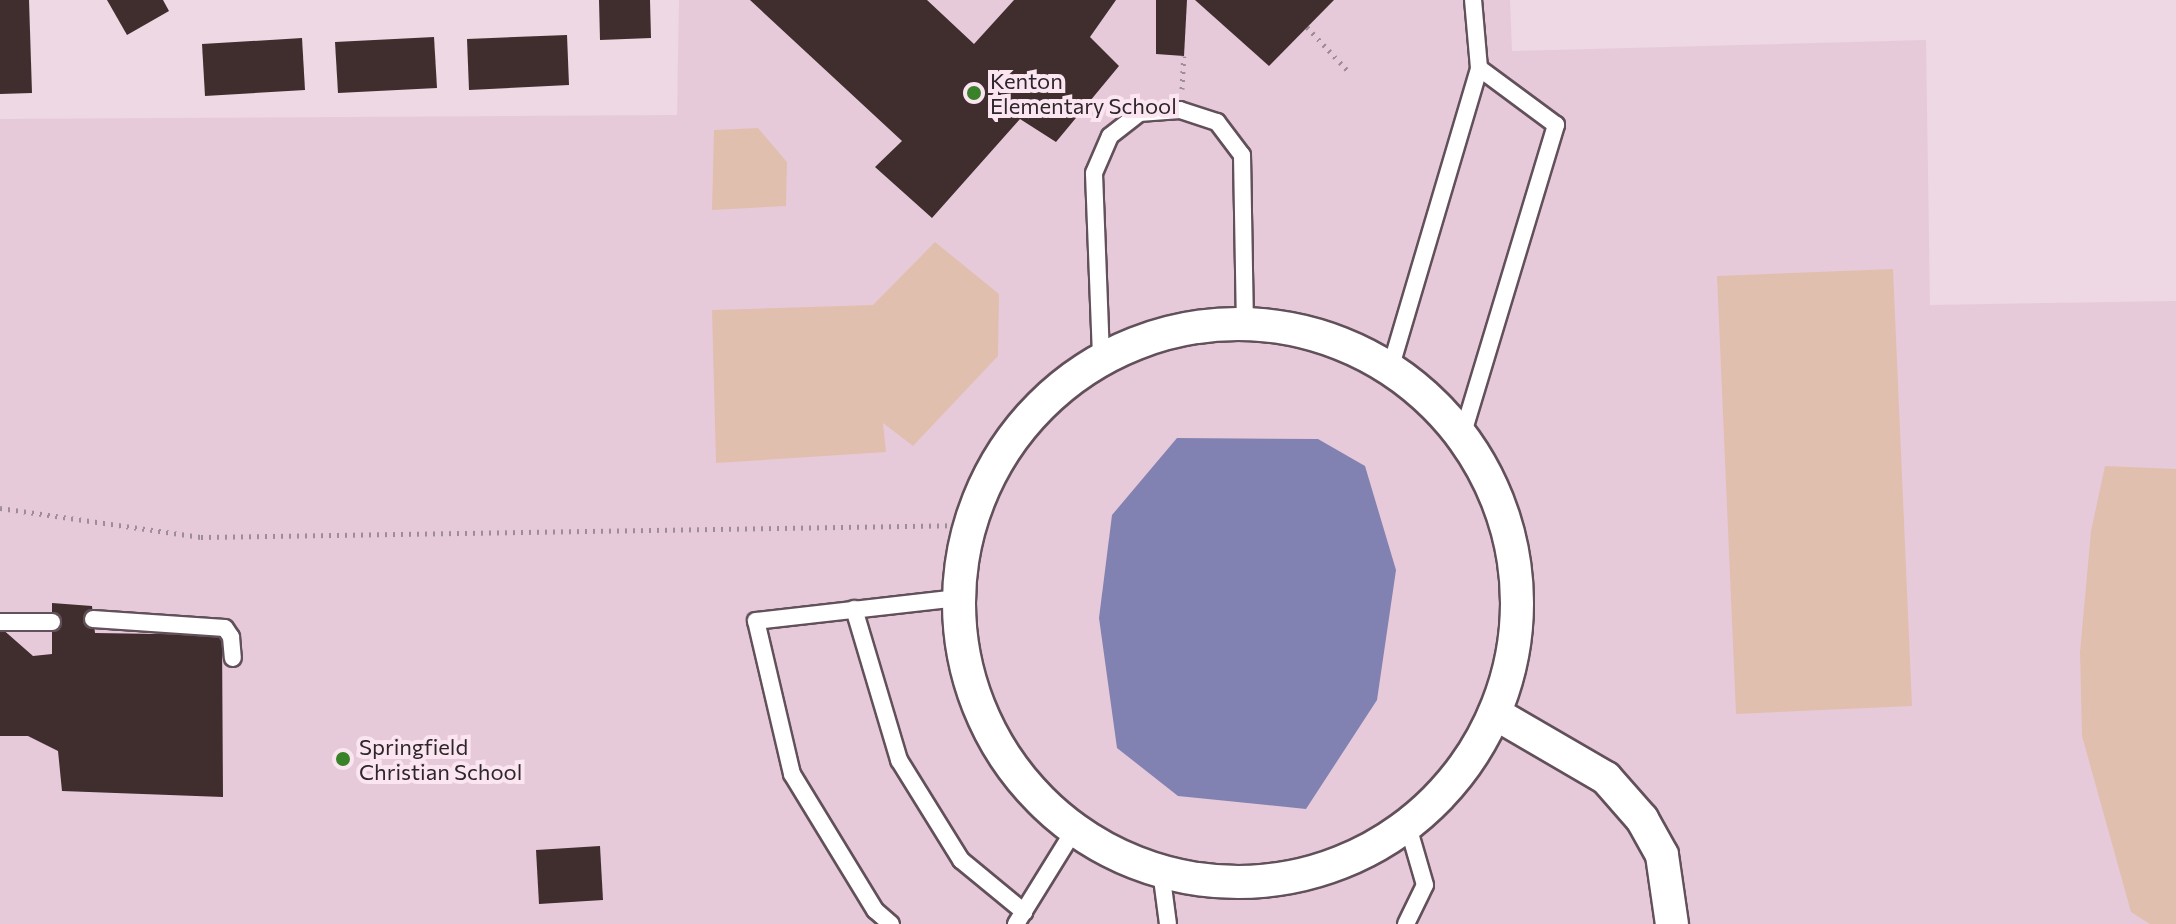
<!DOCTYPE html>
<html>
<head>
<meta charset="utf-8">
<style>
	body { margin:0 }
	#map { position:relative; width:2176px; height:924px; overflow:hidden; background:#edd8e3; font-family:Commissioner,sans-serif }
	div>[style] { position:absolute }
	.built>* { inset:0; background:#e7cad9 }
	.green>* { inset:0; background:#e1bfaf }
	.water>* { inset:0; background:#8182b1 }
	.building>* { inset:0; background:#402d2e }
	.path>* { height:5px; margin-top:-2.5px; transform-origin:0; background:repeating-linear-gradient(90deg,#9d8e96 0 2px,transparent 0 8px) }
	.roads { filter:drop-shadow(2px 0 #62505a) drop-shadow(-2px 0 #62505a) drop-shadow(0 2px #62505a) drop-shadow(0 -2px #62505a) }
	.lane>* { height:16px; margin:-8px; padding:0 8px; transform-origin:8px; border-radius:8px; background:#fff }
	.street>* { height:32px; margin:-16px; padding:0 16px; transform-origin:16px; border-radius:16px; background:#fff }
	.street>.ring { margin:-16px; padding:0; box-sizing:content-box; background:none; border:32px solid #fff; border-radius:50% }
	.dots>* { width:22px; height:22px; translate:-50% -50%; box-sizing:border-box; border:4px solid #fae5f0; border-radius:50% }
	span { translate:-50% -50%; white-space:nowrap; text-align:center; line-height:1.15; -webkit-text-stroke:8px #fae5f0; paint-order:stroke }
	.poi-label { font-size:22px; color:#2e262a }
	.left { translate:0 -50%; text-align:left }
</style>
</head>
<body>
<div id="map">
	<div class="built">
		<i style="clip-path:polygon(679px 0,1510px 0,1512px 51px,1926px 40px,1930px 305px,2176px 301px,2176px 924px,0 924px,0 119px,677px 115px)"></i>
	</div>
	<div class="green">
		<i style="clip-path:polygon(758px 128px,787px 162px,786px 206px,712px 210px,714px 130px)"></i>
		<i style="clip-path:polygon(935px 242px,999px 294px,998px 356px,913px 446px,883px 423px,886px 452px,716px 463px,712px 310px,873px 305px)"></i>
		<i style="clip-path:polygon(1893px 269px,1912px 706px,1736px 714px,1717px 276px)"></i>
		<i style="clip-path:polygon(2105px 466px,2176px 469px,2176px 924px,2150px 924px,2131px 912px,2082px 736px,2080px 652px,2091px 531px)"></i>
	</div>
	<div class="water">
		<i style="clip-path:polygon(1177px 438px,1318px 439px,1365px 466px,1396px 570px,1377px 700px,1306px 809px,1178px 796px,1117px 748px,1099px 618px,1112px 515px)"></i>
	</div>
	<div class="building">
		<i style="clip-path:polygon(0 0,29px 0,32px 93px,0 94px)"></i>
		<i style="clip-path:polygon(107px 0,163px 0,169px 11px,127px 35px)"></i>
		<i style="clip-path:polygon(599px 0,650px 0,651px 38px,600px 40px)"></i>
		<i style="clip-path:polygon(750px 0,927px 0,974px 44px,1014px 0,1116px 0,1090px 37px,1119px 66px,1056px 142px,1020px 119px,932px 218px,875px 167px,902px 141px)"></i>
		<i style="clip-path:polygon(1156px 0,1187px 0,1184px 56px,1156px 54px)"></i>
		<i style="clip-path:polygon(1195px 0,1334px 0,1269px 66px)"></i>
		<i style="clip-path:polygon(567px 35px,569px 85px,469px 90px,467px 39px)"></i>
		<i style="clip-path:polygon(434px 37px,437px 88px,338px 93px,335px 42px)"></i>
		<i style="clip-path:polygon(302px 38px,305px 90px,205px 96px,202px 44px)"></i>
		<i style="clip-path:polygon(52px 603px,92px 606px,95px 633px,222px 635px,223px 797px,62px 791px,58px 751px,28px 736px,0 736px,0 627px,33px 656px,52px 654px)"></i>
		<i style="clip-path:polygon(600px 846px,603px 900px,539px 904px,536px 850px)"></i>
	</div>
	<div class="path">
		<i style="left:1307px;top:27px;width:60px;rotate:47deg"></i>
		<i style="left:1182px;top:89px;width:33px;rotate:-87deg"></i>
		<i style="left:0;top:508px;width:203px;rotate:8.2deg"></i>
		<i style="left:201px;top:537px;width:770px;rotate:-0.89deg"></i>
	</div>
	<div class="roads">
		<div class="lane">
			<i style="left:1101px;top:356px;width:183px;rotate:-92.2deg"></i>
			<i style="left:1094px;top:173px;width:40px;rotate:-66.6deg"></i>
			<i style="left:1110px;top:136px;width:37px;rotate:-38deg"></i>
			<i style="left:1139px;top:113px;width:41px;rotate:-4.2deg"></i>
			<i style="left:1180px;top:110px;width:39px;rotate:18deg"></i>
			<i style="left:1217px;top:122px;width:41px;rotate:52.9deg"></i>
			<i style="left:1242px;top:155px;width:170px;rotate:89deg"></i>
			<i style="left:1391px;top:366px;width:311px;rotate:-73.5deg"></i>
			<i style="left:1479px;top:68px;width:68px;rotate:-95deg"></i>
			<i style="left:1463px;top:433px;width:322px;rotate:-73.2deg"></i>
			<i style="left:1556px;top:125px;width:96px;rotate:-143.5deg"></i>
			<i style="left:854px;top:609px;width:158px;rotate:73.4deg"></i>
			<i style="left:899px;top:760px;width:118px;rotate:58.2deg"></i>
			<i style="left:961px;top:860px;width:82px;rotate:39.5deg"></i>
			<i style="left:93px;top:619px;width:132px;rotate:3.9deg"></i>
			<i style="left:225px;top:628px;width:11px;rotate:56deg"></i>
			<i style="left:231px;top:637px;width:21px;rotate:85deg"></i>
			<i style="left:0;top:622px;width:52px"></i>
			<i style="left:1161px;top:871px;width:53px;rotate:82.5deg"></i>
			<i style="left:891px;top:924px;width:21px;rotate:-139deg"></i>
			<i style="left:875px;top:910px;width:159px;rotate:-121.4deg"></i>
			<i style="left:792px;top:774px;width:157px;rotate:-103.2deg"></i>
			<i style="left:756px;top:621px;width:202px;rotate:-6.5deg"></i>
			<i style="left:1016px;top:924px;width:112px;rotate:-58.2deg"></i>
			<i style="left:1406px;top:924px;width:43px;rotate:-64deg"></i>
			<i style="left:1425px;top:885px;width:65px;rotate:-106.2deg"></i>
		</div>
		<div class="street">
			<i class="ring" style="left:959px;top:324px;width:526px;height:526px"></i>
			<i style="left:1496px;top:714px;width:127px;rotate:30.2deg"></i>
			<i style="left:1606px;top:778px;width:55px;rotate:48.7deg"></i>
			<i style="left:1642px;top:819px;width:41px;rotate:60.9deg"></i>
			<i style="left:1662px;top:855px;width:70px;rotate:81.8deg"></i>
		</div>
	</div>
	<div class="dots">
		<i style="left:974px;top:93px;background:#3a8229"></i>
		<i style="left:343px;top:759px;background:#3a8229"></i>
	</div>
	<div class="poi-label">
		<span class="left" style="left:990px;top:93px">Kenton<br>Elementary School</span>
		<span class="left" style="left:359px;top:759px">Springfield<br>Christian School</span>
	</div>
</div>
</body>
</html>
